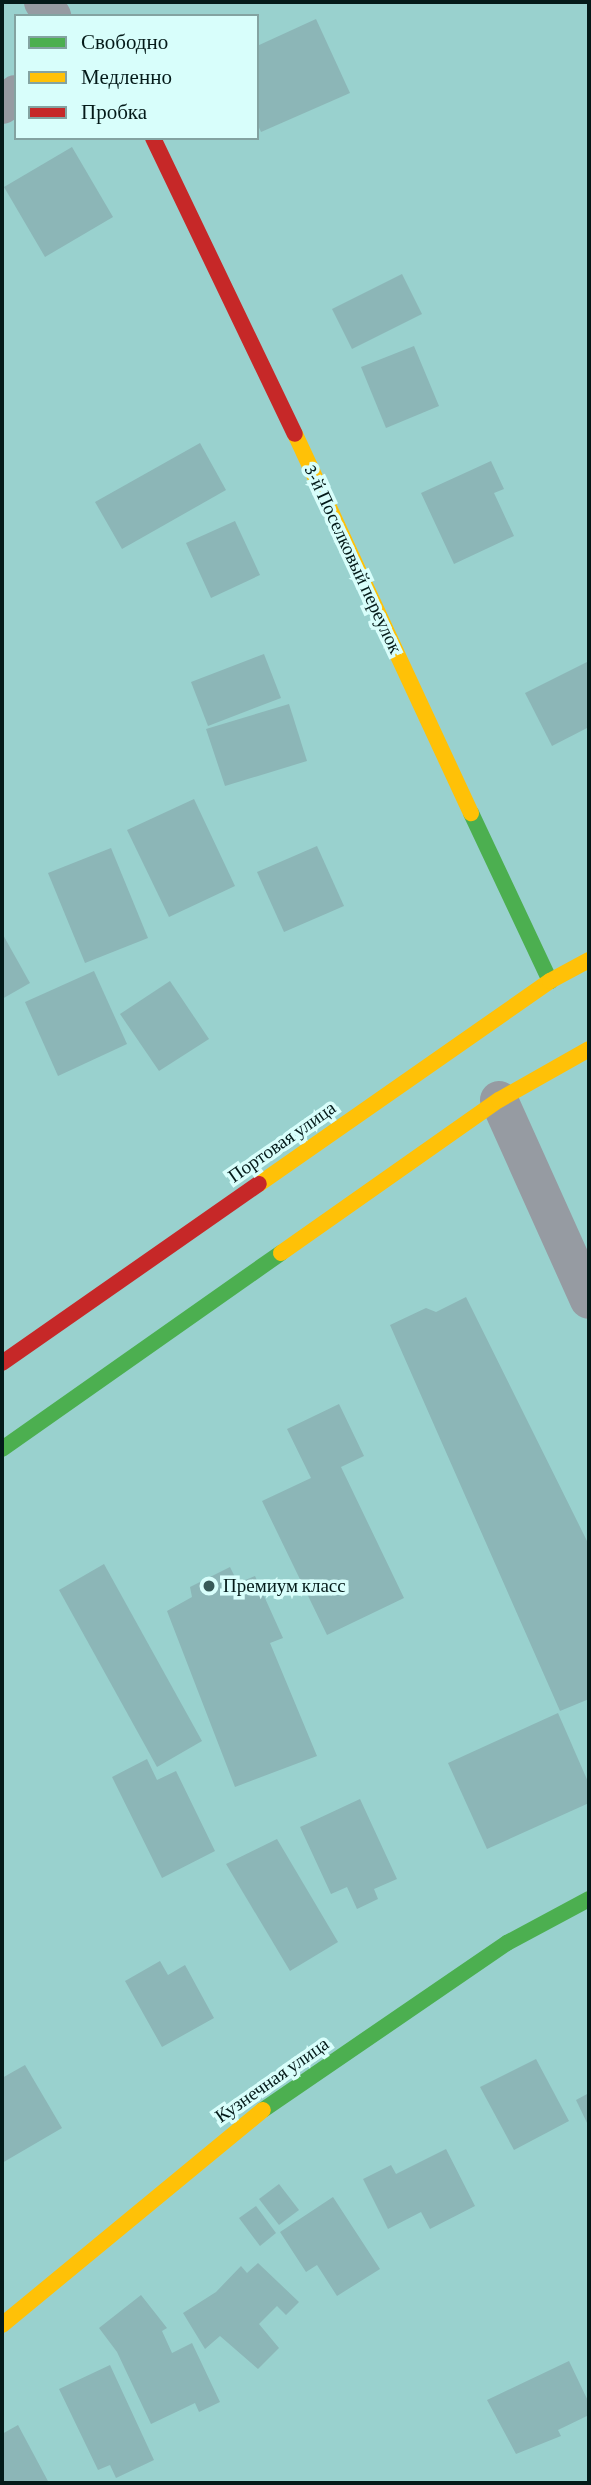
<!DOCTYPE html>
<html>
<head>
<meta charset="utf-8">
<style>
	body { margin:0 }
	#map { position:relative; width:591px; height:2485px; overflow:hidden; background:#99d1ce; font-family:"Crimson Pro",serif }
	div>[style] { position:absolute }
	.building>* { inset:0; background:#8cb6b7 }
	.street>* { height:38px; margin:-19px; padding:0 19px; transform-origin:19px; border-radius:19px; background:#969ba2 }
	.fast>* { height:16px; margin:-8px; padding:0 8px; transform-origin:8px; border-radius:8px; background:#4caf50 }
	.slow>* { height:16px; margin:-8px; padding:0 8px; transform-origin:8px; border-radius:8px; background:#ffc107 }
	.jam>* { height:16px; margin:-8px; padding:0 8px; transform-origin:8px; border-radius:8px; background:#c62828 }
	.dots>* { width:19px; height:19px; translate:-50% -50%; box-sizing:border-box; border:4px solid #d8fefb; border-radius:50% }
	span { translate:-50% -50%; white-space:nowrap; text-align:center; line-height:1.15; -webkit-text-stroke:7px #d8fefb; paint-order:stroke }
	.street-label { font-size:19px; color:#041a19 }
	.poi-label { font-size:19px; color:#041a19 }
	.left { translate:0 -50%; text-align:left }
	.frame { position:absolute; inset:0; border:4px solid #041a19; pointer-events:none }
	.legend { position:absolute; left:14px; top:14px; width:245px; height:126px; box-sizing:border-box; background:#d8fefb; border:2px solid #83a3a1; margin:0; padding:9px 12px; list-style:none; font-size:21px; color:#041a19 }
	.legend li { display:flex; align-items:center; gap:14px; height:35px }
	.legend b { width:35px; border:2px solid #83a3a1 }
</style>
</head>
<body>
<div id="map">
	<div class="building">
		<i style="clip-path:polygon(316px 19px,350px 93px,261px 132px,257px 123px,257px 46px)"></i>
		<i style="clip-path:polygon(72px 147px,113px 217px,45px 257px,4px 187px)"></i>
		<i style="clip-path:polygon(402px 274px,422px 314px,352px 349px,332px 309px)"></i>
		<i style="clip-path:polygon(414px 346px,439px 406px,386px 428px,361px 367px)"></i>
		<i style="clip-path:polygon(200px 443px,226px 490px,122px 549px,95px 502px)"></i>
		<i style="clip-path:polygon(491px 461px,504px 489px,494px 493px,514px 536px,454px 564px,421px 493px)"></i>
		<i style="clip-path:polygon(235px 521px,260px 575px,211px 598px,186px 543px)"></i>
		<i style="clip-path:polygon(264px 654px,281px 698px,208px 726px,191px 682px)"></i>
		<i style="clip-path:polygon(589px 661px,589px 727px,552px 746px,525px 693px)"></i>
		<i style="clip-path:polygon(289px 704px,307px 761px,225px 786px,206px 729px)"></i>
		<i style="clip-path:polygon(194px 799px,235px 886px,169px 917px,127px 830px)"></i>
		<i style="clip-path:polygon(317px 846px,344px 906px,284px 932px,257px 872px)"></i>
		<i style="clip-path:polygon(111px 848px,148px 938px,85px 963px,48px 873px)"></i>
		<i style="clip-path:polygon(2px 933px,30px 983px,2px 999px)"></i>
		<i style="clip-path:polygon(94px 971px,127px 1044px,58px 1076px,25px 1002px)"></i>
		<i style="clip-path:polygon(170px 981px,209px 1039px,159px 1071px,120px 1014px)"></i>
		<i style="clip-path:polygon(466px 1297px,589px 1545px,589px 1699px,560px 1711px,390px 1325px,426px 1308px,436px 1312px)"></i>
		<i style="clip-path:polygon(339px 1404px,364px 1456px,341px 1467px,404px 1598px,327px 1635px,262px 1501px,311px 1478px,287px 1429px)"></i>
		<i style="clip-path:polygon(104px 1564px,202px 1741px,157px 1767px,59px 1590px)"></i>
		<i style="clip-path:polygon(230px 1567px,238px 1583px,255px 1576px,283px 1638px,270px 1643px,317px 1756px,235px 1787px,167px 1611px,192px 1597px,190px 1587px)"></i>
		<i style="clip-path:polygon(558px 1713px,589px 1784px,589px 1803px,487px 1849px,448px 1763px)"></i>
		<i style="clip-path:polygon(147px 1759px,157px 1780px,176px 1771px,215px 1851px,162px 1878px,112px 1777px)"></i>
		<i style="clip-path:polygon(360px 1799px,397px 1879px,374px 1889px,378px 1899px,357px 1909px,347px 1887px,331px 1894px,300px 1827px)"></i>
		<i style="clip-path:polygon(277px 1839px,338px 1942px,290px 1971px,226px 1864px)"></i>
		<i style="clip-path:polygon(160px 1961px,168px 1975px,185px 1965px,214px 2018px,162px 2047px,125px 1981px)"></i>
		<i style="clip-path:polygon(536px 2059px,569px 2121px,514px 2150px,480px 2087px)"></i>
		<i style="clip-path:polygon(25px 2065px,62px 2128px,2px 2163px,2px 2078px)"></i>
		<i style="clip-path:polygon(589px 2093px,589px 2127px,576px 2100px)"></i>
		<i style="clip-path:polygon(446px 2149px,475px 2206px,430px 2229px,421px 2212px,388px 2229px,363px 2179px,391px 2165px,396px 2174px)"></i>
		<i style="clip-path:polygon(279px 2184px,299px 2210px,279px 2225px,259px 2199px)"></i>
		<i style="clip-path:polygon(333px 2197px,380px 2269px,337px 2296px,317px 2265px,306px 2272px,280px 2232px)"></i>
		<i style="clip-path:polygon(256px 2206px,276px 2233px,260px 2246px,239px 2218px)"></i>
		<i style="clip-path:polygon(258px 2263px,299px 2302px,286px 2315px,277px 2306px,259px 2324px,279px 2348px,258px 2369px,220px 2336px,205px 2349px,183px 2313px,216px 2292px,241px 2266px,247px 2273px)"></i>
		<i style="clip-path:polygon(141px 2295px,167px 2328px,162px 2331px,172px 2353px,192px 2343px,220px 2402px,199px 2412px,195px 2403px,151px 2424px,117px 2352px,99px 2328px)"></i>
		<i style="clip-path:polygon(569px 2361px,589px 2403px,589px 2415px,558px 2430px,561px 2436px,516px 2454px,487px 2400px)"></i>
		<i style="clip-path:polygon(110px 2365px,154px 2460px,116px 2478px,110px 2465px,98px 2470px,59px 2389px)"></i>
		<i style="clip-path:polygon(18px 2425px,49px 2483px,2px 2483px,2px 2434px)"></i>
	</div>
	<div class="street">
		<i style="left:43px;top:2px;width:17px;rotate:57deg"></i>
		<i style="left:2px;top:105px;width:18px;rotate:-38deg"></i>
		<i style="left:499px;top:1100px;width:219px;rotate:65.8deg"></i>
	</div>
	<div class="fast">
		<i style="left:471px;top:813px;width:186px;rotate:64.8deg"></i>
		<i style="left:2px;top:1449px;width:341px;rotate:-35.1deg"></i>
		<i style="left:263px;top:2110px;width:296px;rotate:-34.4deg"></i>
		<i style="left:507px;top:1943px;width:93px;rotate:-28.2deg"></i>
	</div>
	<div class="slow">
		<i style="left:295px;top:434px;width:418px;rotate:65.1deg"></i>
		<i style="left:259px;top:1184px;width:355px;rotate:-34.9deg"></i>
		<i style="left:550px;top:981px;width:44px;rotate:-28.3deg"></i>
		<i style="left:281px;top:1253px;width:266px;rotate:-35.1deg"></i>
		<i style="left:499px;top:1100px;width:103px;rotate:-29.5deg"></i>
		<i style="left:2px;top:2325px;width:338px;rotate:-39.5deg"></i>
	</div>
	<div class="jam">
		<i style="left:153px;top:138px;width:328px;rotate:64.4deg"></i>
		<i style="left:2px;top:1363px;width:313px;rotate:-34.9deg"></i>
	</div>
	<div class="dots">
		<i style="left:209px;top:1586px;background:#385a58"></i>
	</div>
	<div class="street-label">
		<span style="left:353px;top:559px;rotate:65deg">3-й Поселковый переулок</span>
		<span style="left:282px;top:1142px;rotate:-35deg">Портовая улица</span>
		<span style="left:272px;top:2080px;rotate:-35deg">Кузнечная улица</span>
	</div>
	<div class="poi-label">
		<span class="left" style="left:223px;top:1586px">Премиум класс</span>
	</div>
	<div class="frame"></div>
	<ul class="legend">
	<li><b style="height:9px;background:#4caf50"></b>Свободно</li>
	<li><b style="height:9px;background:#ffc107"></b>Медленно</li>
	<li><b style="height:9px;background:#c62828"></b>Пробка</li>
	</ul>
</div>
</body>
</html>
